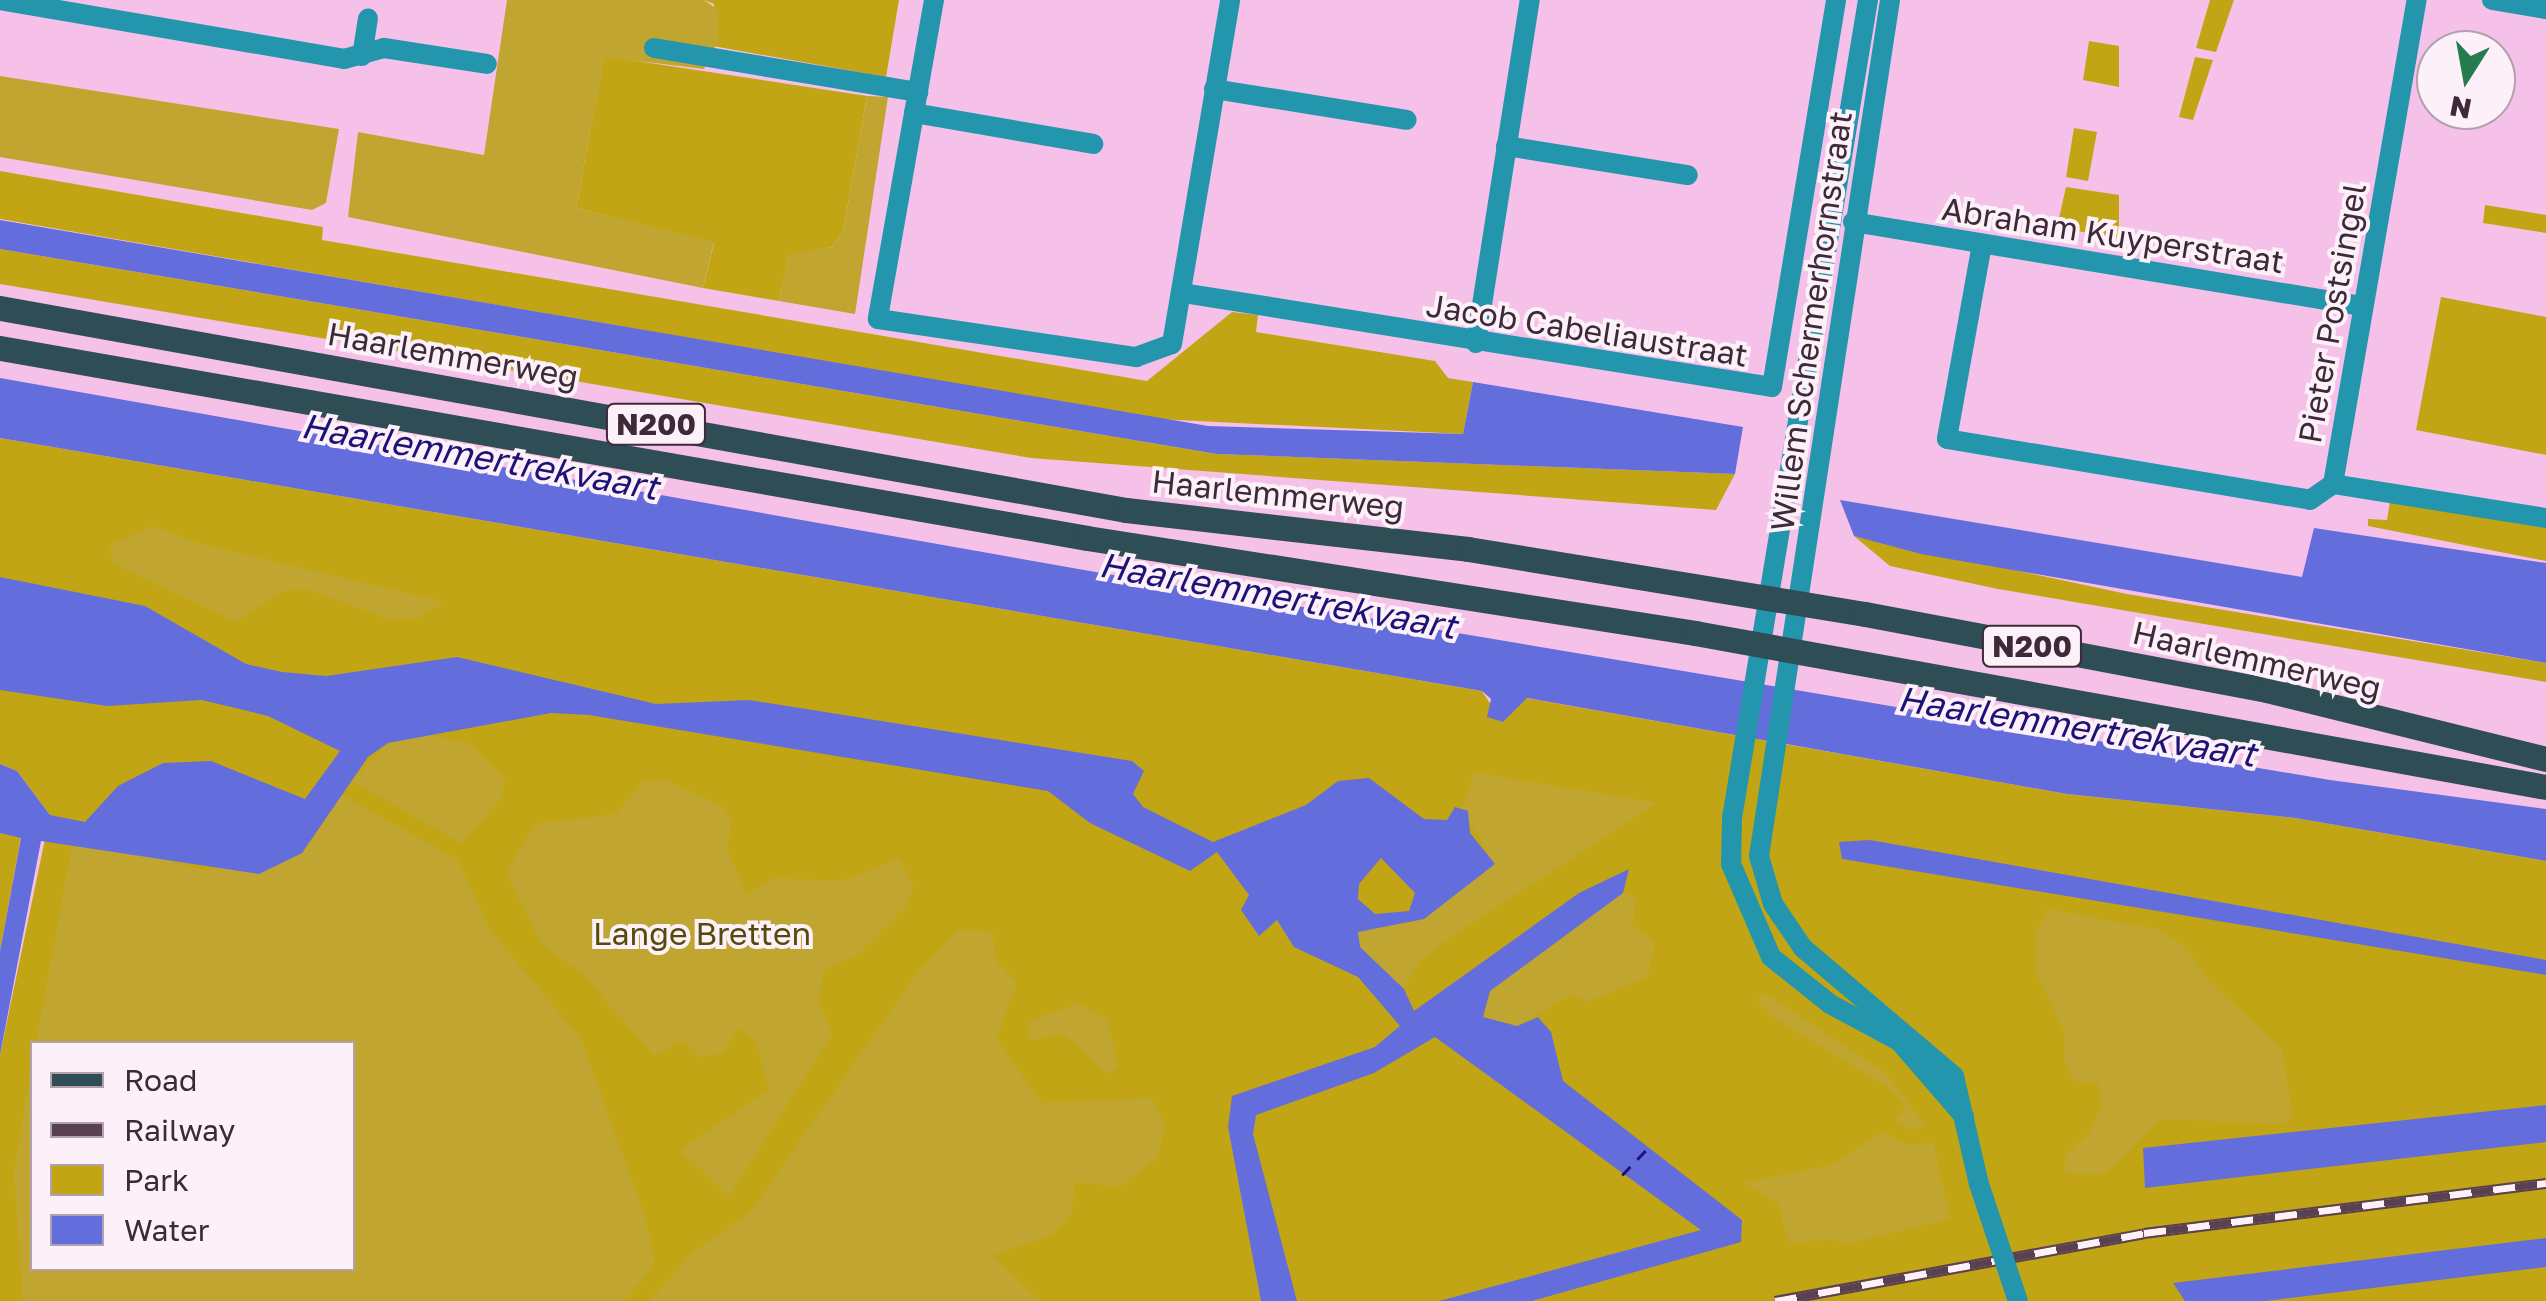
<!DOCTYPE html>
<html>
<head>
<meta charset="utf-8">
<style>
	body { margin:0 }
	#map { position:relative; width:2546px; height:1301px; overflow:hidden; background:#f6c1e8; font-family:"Golos Text",sans-serif }
	div>[style] { position:absolute }
	.green>* { inset:0; background:#c2a514 }
	.forest>* { inset:0; background:#c0a631 }
	.water>* { inset:0; background:#646ddc }
	.ferry>* { height:2.5px; margin-top:-1.25px; transform-origin:0; background:repeating-linear-gradient(90deg,#1f1277 0 12px,transparent 0 22px) }
	.minor>* { height:20px; margin:-10px; padding:0 10px; transform-origin:10px; border-radius:10px; background:#2396ae }
	.tertiary>* { height:20px; margin:-10px; padding:0 10px; transform-origin:10px; border-radius:10px; background:#2396ae }
	.primary>* { height:25px; margin:-12.5px; padding:0 12.5px; transform-origin:12.5px; border-radius:12.5px; background:#2f4d55 }
	.rail>* { height:11px; margin-top:-5.5px; transform-origin:0; background:repeating-linear-gradient(90deg,#fdf1f9 0 22px,#594053 0 44px); box-sizing:border-box; border-block:2px solid #594053 }
	.tertiary-bridge>* { height:20px; margin:-10px; padding:0 10px; transform-origin:10px; border-radius:10px; background:#2396ae }
	span { translate:-50% -50%; white-space:nowrap; text-align:center; line-height:1.15; -webkit-text-stroke:8px #fdf1f9; paint-order:stroke }
	.shield-label span { padding:2px 8px; background:#fdf1f9; border:2px solid; border-radius:8px; -webkit-text-stroke-width:0 }
	.shield-label { font-size:30px; color:#3d2938; font-weight:700 }
	.street-label { font-size:32px; color:#3d2938 }
	.park-label { font-size:32px; color:#56490a }
	.water-label { font-size:35px; color:#1f1277; font-style:italic }
	.legend { position:absolute; left:30px; top:1041px; width:325px; height:230px; box-sizing:border-box; background:#fdf1f9; border:2px solid #b0a1ac; margin:0; padding:12px 18px; list-style:none; font-size:30px; color:#3d2938 }
	.legend li { display:flex; align-items:center; gap:20px; height:50px }
	.legend b { width:50px; border:2px solid #b0a1ac }
	.north { position:absolute; left:2416px; top:30px; width:100px; height:100px; box-sizing:border-box; background:#fdf1f9; border:2px solid #b0a1ac; border-radius:50%; rotate:191deg; font-size:28px; font-weight:700; line-height:40px; text-align:center; color:#3d2938 }
	.north::after { content:''; display:block; margin:auto; width:35px; height:45px; background:#277c4f; clip-path:polygon(50% 0,100% 100%,50% 72%,0 100%) }
</style>
</head>
<body>
<div id="map">
	<div class="green">
		<i style="clip-path:polygon(704px 0,899px 0,886px 77px,713px 46px,714px 4px)"></i>
		<i style="clip-path:polygon(2210px 0,2234px 0,2216px 52px,2196px 48px)"></i>
		<i style="clip-path:polygon(2089px 41px,2119px 46px,2119px 87px,2083px 80px)"></i>
		<i style="clip-path:polygon(604px 56px,867px 96px,843px 233px,832px 247px,789px 256px,779px 301px,703px 288px,714px 243px,576px 208px)"></i>
		<i style="clip-path:polygon(2195px 57px,2213px 60px,2193px 120px,2179px 117px)"></i>
		<i style="clip-path:polygon(2074px 128px,2097px 132px,2088px 181px,2066px 177px)"></i>
		<i style="clip-path:polygon(0 171px,323px 227px,322px 240px,1147px 381px,1232px 312px,1258px 315px,1256px 332px,1435px 361px,1448px 378px,1473px 382px,1463px 434px,1157px 419px,0 219px)"></i>
		<i style="clip-path:polygon(2066px 187px,2119px 195px,2119px 239px,2057px 227px)"></i>
		<i style="clip-path:polygon(2485px 205px,2546px 215px,2546px 233px,2483px 223px)"></i>
		<i style="clip-path:polygon(0 249px,1217px 454px,1735px 474px,1716px 510px,1031px 458px,0 284px)"></i>
		<i style="clip-path:polygon(2441px 297px,2546px 317px,2546px 455px,2416px 430px)"></i>
		<i style="clip-path:polygon(evenodd,0 438px,1482px 691px,1502px 722px,1526px 698px,2067px 794px,2295px 818px,2546px 861px,2546px 1301px,0 1301px,0 1055px,50px 815px,17px 771px,0 764px,0 438px,32px 1044px,352px 1044px,352px 1268px,32px 1268px,32px 1044px)"></i>
		<i style="clip-path:polygon(2390px 501px,2546px 528px,2546px 561px,2368px 526px,2368px 519px,2387px 520px)"></i>
		<i style="clip-path:polygon(1854px 536px,2127px 594px,2546px 663px,2546px 682px,1998px 589px,1890px 566px)"></i>
		<i style="clip-path:polygon(0 833px,21px 837px,0 951px)"></i>
	</div>
	<div class="forest">
		<i style="clip-path:polygon(507px 0,704px 0,719px 10px,718px 41px,704px 69px,604px 57px,576px 208px,714px 242px,703px 288px,348px 217px,358px 132px,484px 155px)"></i>
		<i style="clip-path:polygon(0 76px,339px 129px,326px 203px,312px 210px,0 157px)"></i>
		<i style="clip-path:polygon(867px 96px,888px 97px,855px 314px,779px 301px,789px 255px,832px 247px,843px 233px)"></i>
		<i style="clip-path:polygon(154px 526px,200px 544px,444px 602px,417px 618px,392px 620px,307px 589px,284px 590px,236px 622px,113px 563px,110px 545px)"></i>
		<i style="clip-path:polygon(426px 734px,470px 744px,505px 779px,501px 799px,461px 843px,352px 781px,388px 743px)"></i>
		<i style="clip-path:polygon(1475px 773px,1657px 803px,1455px 934px,1419px 961px,1404px 989px,1360px 947px,1358px 932px,1424px 919px,1494px 864px,1462px 808px)"></i>
		<i style="clip-path:polygon(664px 780px,720px 805px,732px 820px,727px 850px,747px 895px,774px 878px,842px 881px,898px 859px,914px 885px,906px 907px,859px 954px,824px 970px,819px 999px,832px 1035px,729px 1196px,680px 1150px,769px 1090px,757px 1044px,739px 1027px,724px 1053px,700px 1057px,683px 1040px,654px 1056px,584px 975px,541px 943px,506px 872px,536px 824px,616px 814px,644px 781px)"></i>
		<i style="clip-path:polygon(342px 795px,458px 860px,490px 930px,581px 1039px,644px 1214px,655px 1260px,646px 1275px,623px 1301px,23px 1301px,14px 1173px,32px 1060px,32px 1268px,352px 1268px,352px 1044px,36px 1043px,72px 846px,113px 846px,206px 871px,302px 853px)"></i>
		<i style="clip-path:polygon(1623px 893px,1636px 897px,1632px 925px,1655px 943px,1647px 977px,1587px 1002px,1572px 994px,1517px 1026px,1483px 1018px,1489px 991px)"></i>
		<i style="clip-path:polygon(2048px 909px,2160px 930px,2183px 945px,2209px 981px,2282px 1049px,2293px 1116px,2282px 1124px,2162px 1119px,2105px 1174px,2064px 1173px,2066px 1155px,2090px 1132px,2102px 1104px,2097px 1082px,2075px 1082px,2064px 1061px,2064px 1031px,2035px 971px,2036px 933px)"></i>
		<i style="clip-path:polygon(958px 930px,992px 931px,996px 961px,1017px 983px,996px 1039px,1042px 1103px,1152px 1098px,1165px 1126px,1157px 1158px,1118px 1187px,1075px 1182px,1071px 1214px,1052px 1235px,992px 1255px,1040px 1301px,650px 1301px,694px 1251px,750px 1213px,914px 977px)"></i>
		<i style="clip-path:polygon(1764px 993px,1884px 1072px,1926px 1126px,1912px 1130px,1895px 1120px,1906px 1107px,1889px 1088px,1772px 1016px,1756px 999px)"></i>
		<i style="clip-path:polygon(1078px 1003px,1107px 1020px,1119px 1068px,1107px 1074px,1064px 1034px,1028px 1040px,1028px 1022px)"></i>
		<i style="clip-path:polygon(1883px 1132px,1909px 1146px,1933px 1142px,1950px 1219px,1840px 1245px,1837px 1238px,1789px 1244px,1778px 1203px,1744px 1183px,1831px 1165px)"></i>
	</div>
	<div class="water">
		<i style="clip-path:polygon(0 220px,1208px 426px,1463px 434px,1473px 382px,1743px 427px,1735px 474px,1217px 454px,0 249px)"></i>
		<i style="clip-path:polygon(0 378px,1107px 574px,2330px 780px,2546px 809px,2546px 861px,2295px 818px,2067px 794px,1527px 698px,1503px 722px,1487px 717px,1491px 699px,1482px 691px,0 438px)"></i>
		<i style="clip-path:polygon(1840px 500px,2302px 577px,2314px 528px,2546px 563px,2546px 663px,1921px 554px,1854px 536px)"></i>
		<i style="clip-path:polygon(evenodd,0 577px,145px 606px,246px 664px,282px 672px,326px 676px,457px 657px,656px 704px,749px 700px,1132px 761px,1144px 771px,1133px 794px,1143px 807px,1213px 842px,1306px 805px,1338px 781px,1369px 778px,1424px 819px,1447px 820px,1455px 807px,1468px 811px,1470px 833px,1495px 864px,1424px 919px,1358px 932px,1360px 947px,1404px 989px,1414px 1011px,1579px 893px,1629px 869px,1623px 893px,1490px 991px,1483px 1017px,1517px 1026px,1538px 1017px,1551px 1032px,1563px 1081px,1742px 1220px,1741px 1242px,1532px 1301px,1439px 1301px,1701px 1230px,1435px 1037px,1374px 1073px,1256px 1115px,1253px 1134px,1297px 1301px,1261px 1301px,1228px 1127px,1232px 1096px,1375px 1047px,1400px 1026px,1358px 977px,1294px 947px,1277px 920px,1259px 936px,1241px 910px,1249px 895px,1217px 852px,1190px 871px,1090px 823px,1048px 791px,589px 715px,551px 713px,388px 743px,368px 757px,302px 853px,259px 874px,41px 841px,0 1055px,0 951px,21px 838px,0 833px,0 764px,17px 771px,50px 815px,85px 822px,118px 786px,163px 763px,211px 761px,305px 799px,340px 751px,268px 716px,202px 700px,107px 706px,0 690px,0 577px,1381px 858px,1415px 893px,1409px 911px,1375px 914px,1358px 899px,1359px 884px,1381px 858px)"></i>
		<i style="clip-path:polygon(1870px 840px,2546px 960px,2546px 975px,1842px 859px,1839px 842px)"></i>
		<i style="clip-path:polygon(2546px 1105px,2546px 1142px,2145px 1188px,2143px 1148px)"></i>
		<i style="clip-path:polygon(2546px 1238px,2546px 1267px,2265px 1301px,2185px 1301px,2173px 1283px)"></i>
	</div>
	<div class="ferry">
		<i style="left:1622px;top:1175px;width:37px;rotate:-46deg"></i>
	</div>
	<div class="minor">
		<i style="left:0;top:0;width:349px;rotate:9.7deg"></i>
		<i style="left:344px;top:59px;width:41px;rotate:-15.4deg"></i>
		<i style="left:384px;top:48px;width:104px;rotate:8.8deg"></i>
		<i style="left:934px;top:0;width:324px;rotate:100deg"></i>
		<i style="left:878px;top:319px;width:261px;rotate:8.4deg"></i>
		<i style="left:1136px;top:357px;width:38px;rotate:-20deg"></i>
		<i style="left:1172px;top:344px;width:349px;rotate:-80.4deg"></i>
		<i style="left:654px;top:48px;width:268px;rotate:9.5deg"></i>
		<i style="left:362px;top:56px;width:38px;rotate:-81deg"></i>
		<i style="left:1214px;top:89px;width:195px;rotate:9.1deg"></i>
		<i style="left:914px;top:113px;width:182px;rotate:9.8deg"></i>
		<i style="left:1506px;top:146px;width:184px;rotate:9.1deg"></i>
		<i style="left:1853px;top:222px;width:516px;rotate:9.37deg"></i>
		<i style="left:1982px;top:244px;width:198px;rotate:100.2deg"></i>
		<i style="left:1947px;top:439px;width:368px;rotate:9.5deg"></i>
		<i style="left:2310px;top:500px;width:28px;rotate:-35deg"></i>
		<i style="left:1183px;top:293px;width:596px;rotate:9.07deg"></i>
		<i style="left:1772px;top:387px;width:392px;rotate:-80.6deg"></i>
		<i style="left:1476px;top:343px;width:347px;rotate:-81.1deg"></i>
		<i style="left:2333px;top:484px;width:491px;rotate:-80.2deg"></i>
		<i style="left:2333px;top:484px;width:216px;rotate:9.1deg"></i>
	</div>
	<div class="tertiary">
		<i style="left:1868px;top:0;width:829px;rotate:99.44deg"></i>
		<i style="left:1732px;top:818px;width:46px;rotate:91.2deg"></i>
		<i style="left:1731px;top:864px;width:101px;rotate:66.7deg"></i>
		<i style="left:1771px;top:957px;width:75px;rotate:38.5deg"></i>
		<i style="left:1830px;top:1004px;width:78px;rotate:28.2deg"></i>
		<i style="left:1899px;top:1041px;width:99px;rotate:49.1deg"></i>
		<i style="left:1890px;top:0;width:866px;rotate:98.7deg"></i>
		<i style="left:1759px;top:856px;width:50px;rotate:73.7deg"></i>
		<i style="left:1773px;top:904px;width:53px;rotate:55.7deg"></i>
		<i style="left:1803px;top:948px;width:198px;rotate:40.3deg"></i>
		<i style="left:1954px;top:1076px;width:111px;rotate:77deg"></i>
		<i style="left:2492px;top:0;width:55px;rotate:9.5deg"></i>
	</div>
	<div class="primary">
		<i style="left:0;top:308px;width:1144px;rotate:10.17deg"></i>
		<i style="left:1126px;top:510px;width:344px;rotate:6.5deg"></i>
		<i style="left:1468px;top:549px;width:402px;rotate:9.3deg"></i>
		<i style="left:1865px;top:614px;width:409px;rotate:10.7deg"></i>
		<i style="left:2267px;top:690px;width:287px;rotate:13.9deg"></i>
		<i style="left:0;top:348px;width:1103px;rotate:9.91deg"></i>
		<i style="left:1087px;top:538px;width:615px;rotate:8.88deg"></i>
		<i style="left:1695px;top:633px;width:865px;rotate:10.26deg"></i>
	</div>
	<div class="rail">
		<i style="left:1775px;top:1301px;width:375px;rotate:-10.4deg"></i>
		<i style="left:2144px;top:1233px;width:405px;rotate:-7.1deg"></i>
	</div>
	<div class="tertiary-bridge">
		<i style="left:1979px;top:1184px;width:123px;rotate:71.6deg"></i>
	</div>
	<div class="shield-label">
		<span style="left:656px;top:424px">N200</span>
		<span style="left:2032px;top:646px">N200</span>
	</div>
	<div class="street-label">
		<span style="left:2113px;top:235px;rotate:9deg">Abraham Kuyperstraat</span>
		<span style="left:2332px;top:313px;rotate:-80deg">Pieter Postsingel</span>
		<span style="left:1811px;top:321px;rotate:-82deg">Willem Schermerhornstraat</span>
		<span style="left:1587px;top:330px;rotate:9deg">Jacob Cabeliaustraat</span>
		<span style="left:453px;top:355px;rotate:10deg">Haarlemmerweg</span>
		<span style="left:1278px;top:494px;rotate:6deg">Haarlemmerweg</span>
		<span style="left:2257px;top:660px;rotate:13deg">Haarlemmerweg</span>
	</div>
	<div class="park-label">
		<span style="left:702px;top:933px">Lange Bretten</span>
	</div>
	<div class="water-label">
		<span style="left:480px;top:456px;rotate:10deg">Haarlemmertrekvaart</span>
		<span style="left:1278px;top:595px;rotate:10deg">Haarlemmertrekvaart</span>
		<span style="left:2077px;top:726px;rotate:9deg">Haarlemmertrekvaart</span>
	</div>
	<ul class="legend">
	<li><b style="height:12px;background:#2f4d55"></b>Road</li>
	<li><b style="height:12px;background:#594053"></b>Railway</li>
	<li><b style="height:28px;background:#c2a514"></b>Park</li>
	<li><b style="height:28px;background:#646ddc"></b>Water</li>
	</ul>
	<div class="north">N</div>
</div>
</body>
</html>
